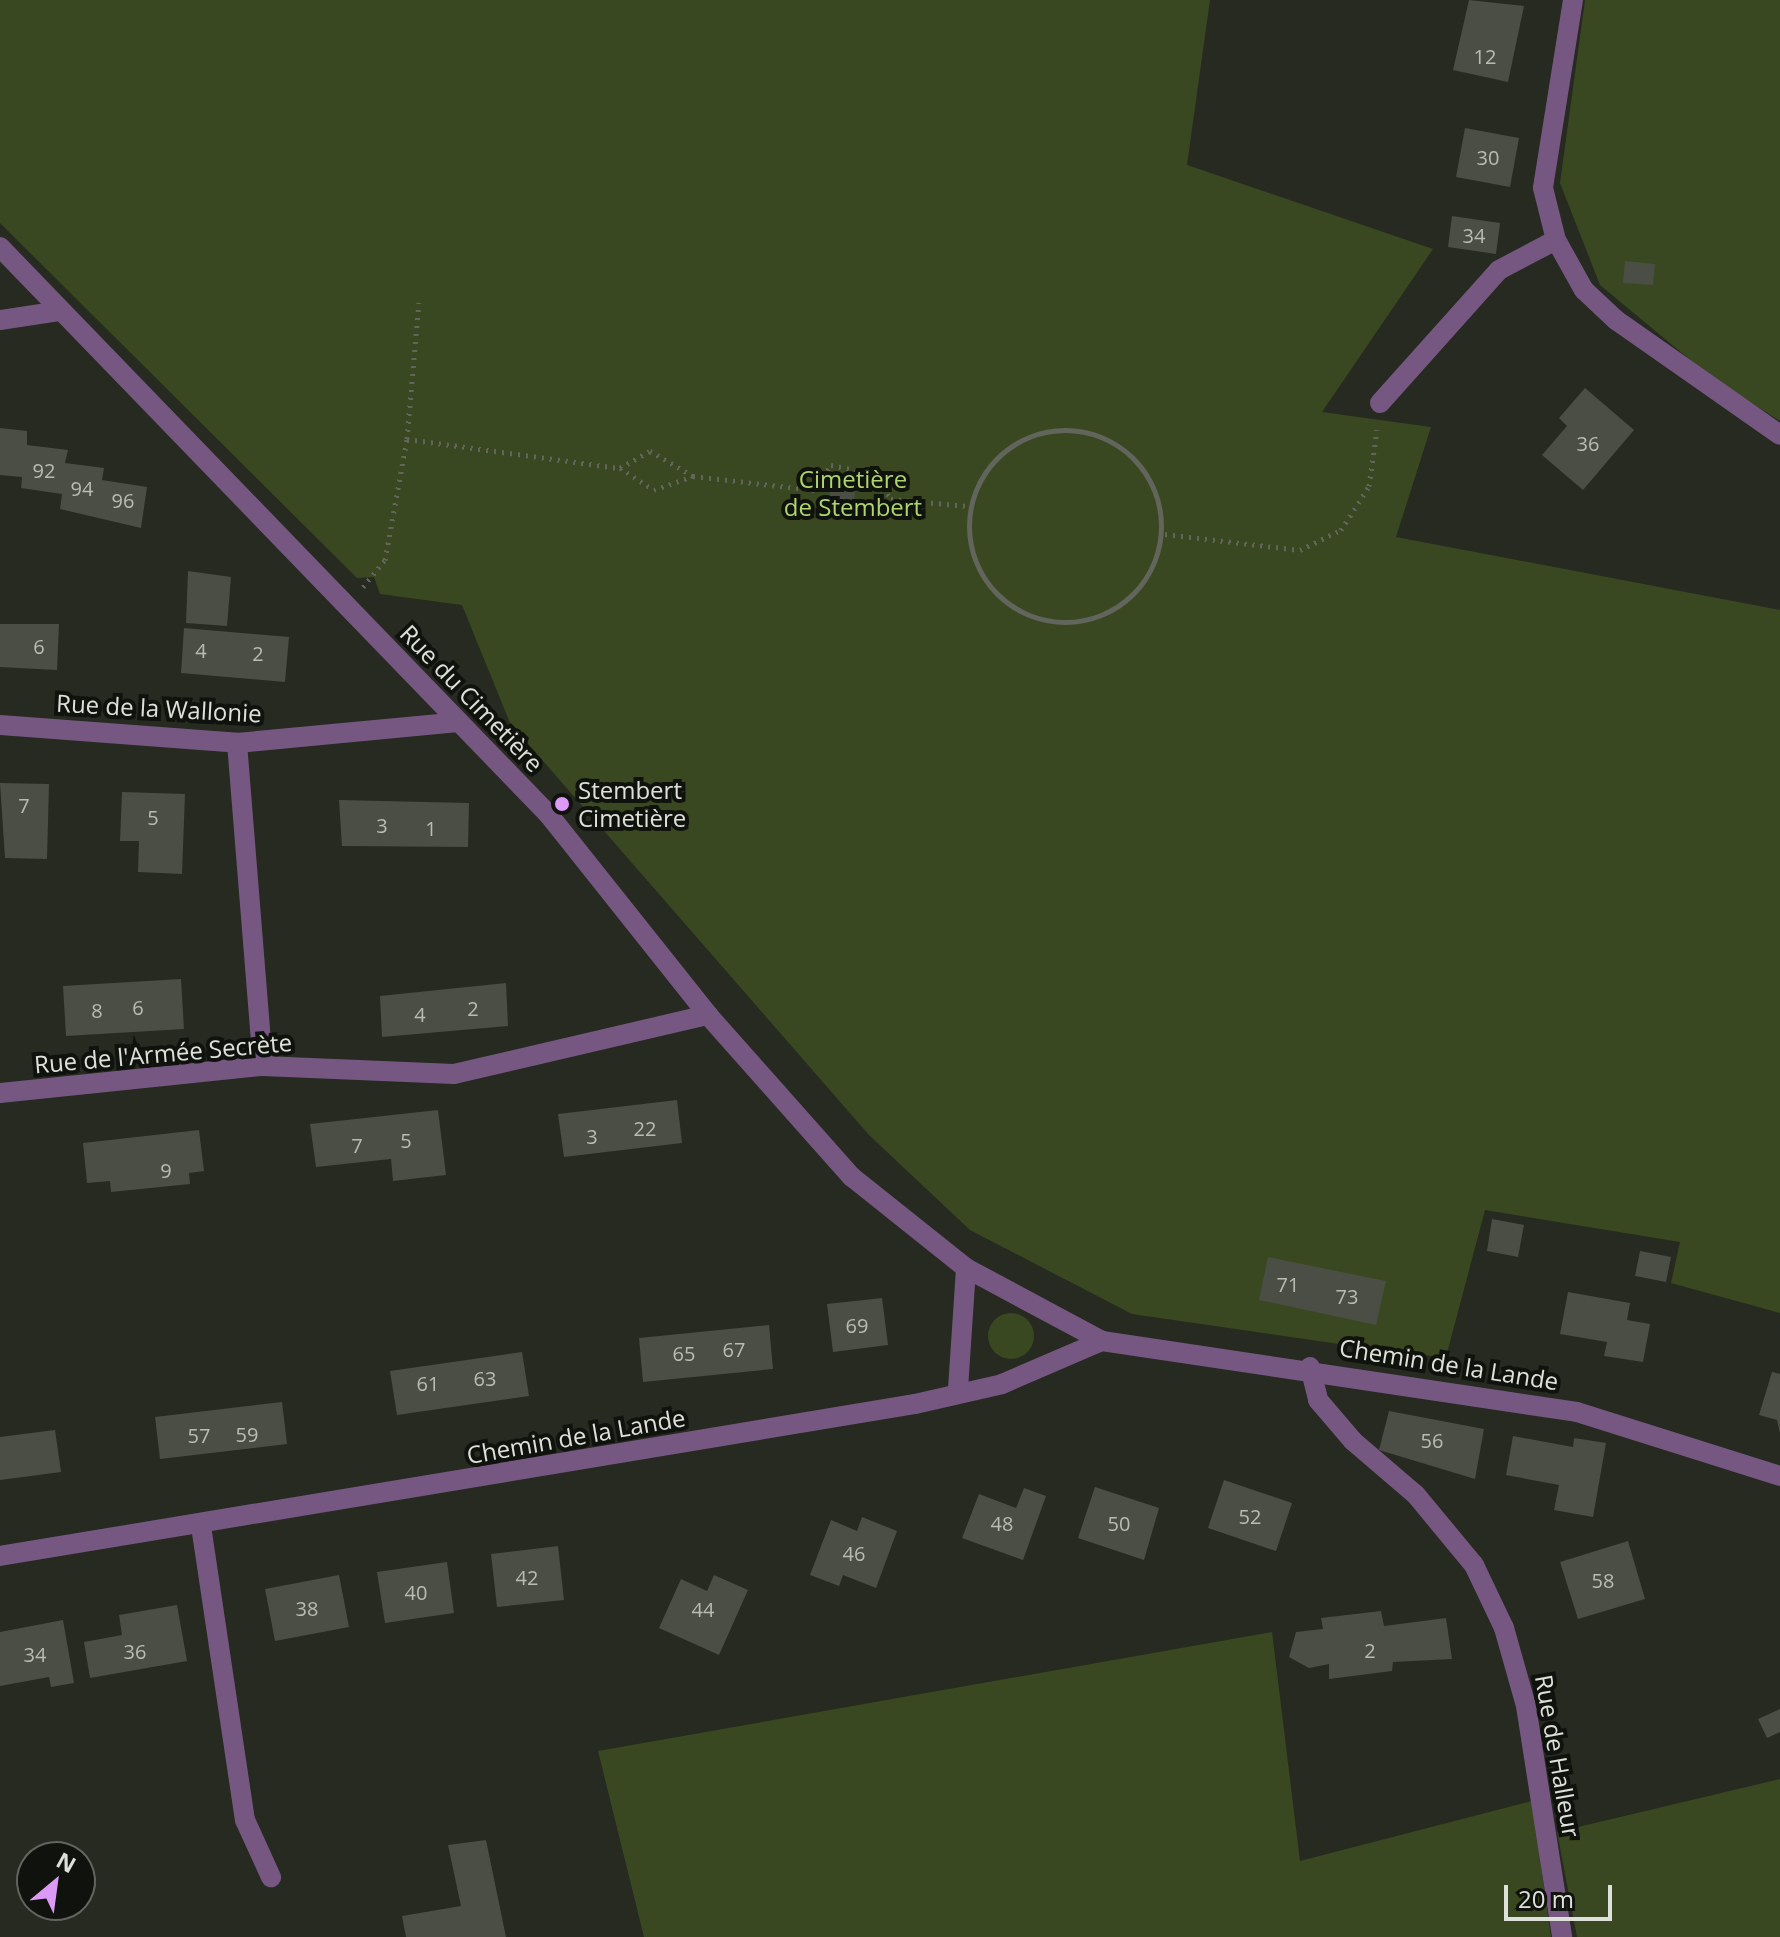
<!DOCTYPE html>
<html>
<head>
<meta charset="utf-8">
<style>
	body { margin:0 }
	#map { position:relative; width:1780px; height:1937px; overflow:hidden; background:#262a20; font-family:"Open Sans",sans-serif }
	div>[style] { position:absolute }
	.green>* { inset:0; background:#394820 }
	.round { border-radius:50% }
	.building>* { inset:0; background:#4a4e44 }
	.path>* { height:5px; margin-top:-2.5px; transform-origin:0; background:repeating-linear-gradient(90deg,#62655c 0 2px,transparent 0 8px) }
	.path>.ring { margin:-2.5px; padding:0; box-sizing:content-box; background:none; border:5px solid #62655c; border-radius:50% }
	.minor>* { height:20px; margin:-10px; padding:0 10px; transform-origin:10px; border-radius:10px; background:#765782 }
	.dots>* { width:22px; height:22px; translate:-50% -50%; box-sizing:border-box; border:4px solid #10120d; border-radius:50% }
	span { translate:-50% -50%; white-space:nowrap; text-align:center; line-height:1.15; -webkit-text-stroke:8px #10120d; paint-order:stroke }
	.number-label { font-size:20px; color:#b9bcb4 }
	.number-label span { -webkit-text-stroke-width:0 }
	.park-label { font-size:24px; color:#aed56e }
	.street-label { font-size:24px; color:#dee0da }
	.poi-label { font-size:24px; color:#dee0da }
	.left { translate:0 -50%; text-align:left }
	.north { position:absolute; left:16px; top:1841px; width:80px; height:80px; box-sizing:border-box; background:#10120d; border:2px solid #62645f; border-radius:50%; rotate:29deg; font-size:22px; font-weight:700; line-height:32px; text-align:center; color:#dee0da }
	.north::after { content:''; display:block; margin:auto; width:28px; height:36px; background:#dc99f5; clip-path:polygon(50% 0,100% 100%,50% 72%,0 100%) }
	.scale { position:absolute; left:1504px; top:1885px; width:108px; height:36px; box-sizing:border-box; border:4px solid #dee0da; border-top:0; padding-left:10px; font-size:24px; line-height:28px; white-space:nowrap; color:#dee0da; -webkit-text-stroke:6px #10120d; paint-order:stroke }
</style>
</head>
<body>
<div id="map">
	<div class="green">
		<i style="clip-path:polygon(0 0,1210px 0,1187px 165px,1433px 249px,1322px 412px,1431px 427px,1396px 537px,1780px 610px,1780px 1313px,1671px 1283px,1680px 1242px,1485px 1210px,1446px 1357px,1408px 1354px,1132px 1314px,970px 1230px,869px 1135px,510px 723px,462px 605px,380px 594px,374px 577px,357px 578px,0 223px)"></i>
		<i style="clip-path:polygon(1585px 0,1780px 0,1780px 421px,1712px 378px,1600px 285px,1560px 183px)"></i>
		<i class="round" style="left:988px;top:1313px;width:46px;height:46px"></i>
		<i style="clip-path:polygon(1272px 1632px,1300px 1861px,1532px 1801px,1551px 1937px,644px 1937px,598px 1751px)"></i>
		<i style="clip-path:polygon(1780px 1779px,1780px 1937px,1577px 1937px,1557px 1832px)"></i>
	</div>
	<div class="building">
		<i style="clip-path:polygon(1469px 0,1524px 6px,1508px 82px,1453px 70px)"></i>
		<i style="clip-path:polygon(1465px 128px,1519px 138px,1510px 187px,1456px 177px)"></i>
		<i style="clip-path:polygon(1452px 216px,1500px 223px,1496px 254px,1448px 247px)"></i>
		<i style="clip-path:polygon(1625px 261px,1655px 264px,1653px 285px,1623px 283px)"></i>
		<i style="clip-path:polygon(1585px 388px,1634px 430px,1583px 490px,1542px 455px,1567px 426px,1559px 418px)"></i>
		<i style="clip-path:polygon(0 428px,27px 431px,27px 445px,68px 450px,65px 463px,104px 468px,102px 480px,147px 487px,141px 528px,60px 509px,62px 494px,21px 488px,22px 477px,0 475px)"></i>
		<i style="clip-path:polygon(831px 483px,856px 485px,853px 508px,828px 505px)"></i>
		<i style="clip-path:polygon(188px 571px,231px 577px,227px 626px,186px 623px)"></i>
		<i style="clip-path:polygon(0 624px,59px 624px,57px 670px,0 667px)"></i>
		<i style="clip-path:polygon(184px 628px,289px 637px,285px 682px,181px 673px)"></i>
		<i style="clip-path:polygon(0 783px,49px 784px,47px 859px,5px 858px)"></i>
		<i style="clip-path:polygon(122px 792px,185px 794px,182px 874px,138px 872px,139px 841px,120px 841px)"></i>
		<i style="clip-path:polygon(339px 800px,469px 803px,468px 847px,342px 846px)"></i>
		<i style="clip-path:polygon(181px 979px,184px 1029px,66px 1036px,63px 986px)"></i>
		<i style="clip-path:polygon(506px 983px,508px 1026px,382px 1037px,380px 996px)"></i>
		<i style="clip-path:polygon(677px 1100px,682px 1143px,564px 1157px,558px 1114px)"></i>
		<i style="clip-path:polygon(438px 1110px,446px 1175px,393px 1181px,391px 1159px,316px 1167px,310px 1124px)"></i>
		<i style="clip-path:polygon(199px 1130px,204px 1171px,189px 1173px,190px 1184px,111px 1192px,110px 1181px,87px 1183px,83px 1143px)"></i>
		<i style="clip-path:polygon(1492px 1219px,1524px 1225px,1518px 1257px,1487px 1251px)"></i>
		<i style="clip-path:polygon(1640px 1251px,1671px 1257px,1666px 1282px,1635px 1276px)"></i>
		<i style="clip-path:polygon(1268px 1257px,1386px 1281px,1376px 1325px,1259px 1300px)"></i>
		<i style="clip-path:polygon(1568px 1292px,1630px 1303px,1627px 1320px,1650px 1324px,1643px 1362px,1604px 1356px,1607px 1342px,1560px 1334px)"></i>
		<i style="clip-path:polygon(882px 1298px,888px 1345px,833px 1352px,827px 1304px)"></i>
		<i style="clip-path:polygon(769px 1325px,773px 1369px,643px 1382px,639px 1338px)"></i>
		<i style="clip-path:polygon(522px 1352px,529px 1396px,397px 1415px,390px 1371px)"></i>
		<i style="clip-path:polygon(1772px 1372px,1780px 1374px,1780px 1433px,1777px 1420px,1759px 1415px)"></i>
		<i style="clip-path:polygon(282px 1402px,287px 1444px,160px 1459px,155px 1417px)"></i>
		<i style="clip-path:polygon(1389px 1411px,1484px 1429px,1475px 1479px,1379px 1450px)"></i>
		<i style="clip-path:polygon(55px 1430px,61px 1472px,0 1480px,0 1437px)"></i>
		<i style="clip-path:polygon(1513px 1436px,1573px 1447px,1574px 1438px,1606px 1443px,1593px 1517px,1554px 1510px,1559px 1485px,1506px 1475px)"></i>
		<i style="clip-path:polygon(1224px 1480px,1292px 1503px,1276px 1551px,1208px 1528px)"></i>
		<i style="clip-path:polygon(1095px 1487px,1159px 1508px,1144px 1560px,1078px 1538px)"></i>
		<i style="clip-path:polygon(1024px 1488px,1046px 1496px,1023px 1560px,962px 1538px,979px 1494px,1016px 1508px)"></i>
		<i style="clip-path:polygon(862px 1517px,897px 1531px,876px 1588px,843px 1575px,839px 1586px,810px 1575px,831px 1520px,857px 1531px)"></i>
		<i style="clip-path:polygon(1628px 1541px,1645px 1599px,1578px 1619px,1560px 1562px)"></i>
		<i style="clip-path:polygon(558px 1546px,564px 1600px,497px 1607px,491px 1554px)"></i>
		<i style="clip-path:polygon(447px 1562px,454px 1613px,385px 1623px,377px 1572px)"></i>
		<i style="clip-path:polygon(339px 1575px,349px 1627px,275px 1641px,265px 1589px)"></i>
		<i style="clip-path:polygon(714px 1575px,748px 1590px,719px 1655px,659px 1628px,681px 1579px,707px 1591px)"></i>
		<i style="clip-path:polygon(177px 1605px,187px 1661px,90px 1678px,84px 1642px,122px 1635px,119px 1615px)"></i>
		<i style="clip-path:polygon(1381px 1611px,1384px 1626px,1446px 1618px,1452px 1659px,1393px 1662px,1392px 1671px,1329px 1679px,1329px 1664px,1309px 1668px,1289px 1657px,1296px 1632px,1323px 1629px,1321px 1618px)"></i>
		<i style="clip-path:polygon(63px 1620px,74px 1683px,51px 1687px,49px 1677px,0 1686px,0 1632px)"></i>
		<i style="clip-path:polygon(1780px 1709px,1780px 1732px,1767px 1738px,1758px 1719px)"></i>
		<i style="clip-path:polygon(486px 1840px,506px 1937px,406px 1937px,402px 1916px,461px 1906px,448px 1845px)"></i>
	</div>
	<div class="path">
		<i class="ring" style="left:969px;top:430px;width:187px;height:187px"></i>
		<i style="left:407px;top:439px;width:215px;rotate:7.8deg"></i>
		<i style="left:620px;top:468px;width:34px;rotate:-30deg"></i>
		<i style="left:650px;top:451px;width:50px;rotate:30.2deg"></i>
		<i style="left:620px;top:468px;width:40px;rotate:32.9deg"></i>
		<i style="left:654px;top:490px;width:41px;rotate:-19.7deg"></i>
		<i style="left:693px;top:476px;width:122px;rotate:6.6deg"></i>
		<i style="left:814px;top:490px;width:30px;rotate:-56deg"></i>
		<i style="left:831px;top:465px;width:44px;rotate:11.8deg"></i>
		<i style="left:874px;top:474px;width:30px;rotate:56deg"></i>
		<i style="left:891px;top:499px;width:77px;rotate:5.2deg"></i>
		<i style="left:1165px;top:534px;width:136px;rotate:6.8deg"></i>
		<i style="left:1300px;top:550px;width:46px;rotate:-26deg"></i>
		<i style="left:1341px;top:530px;width:52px;rotate:-57.5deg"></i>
		<i style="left:1369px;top:486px;width:57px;rotate:-81.9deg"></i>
		<i style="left:363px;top:587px;width:35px;rotate:-51deg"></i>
		<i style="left:385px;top:560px;width:123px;rotate:-79.7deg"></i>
		<i style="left:407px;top:439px;width:137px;rotate:-85deg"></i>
	</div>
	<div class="minor">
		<i style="left:1573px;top:0;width:190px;rotate:99.1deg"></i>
		<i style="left:1543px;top:188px;width:54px;rotate:76deg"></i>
		<i style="left:1556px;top:240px;width:57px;rotate:60.8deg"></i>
		<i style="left:1584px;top:290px;width:44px;rotate:43.2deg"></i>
		<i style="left:1616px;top:320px;width:200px;rotate:35deg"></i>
		<i style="left:0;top:247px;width:790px;rotate:45.97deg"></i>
		<i style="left:549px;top:815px;width:256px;rotate:51.5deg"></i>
		<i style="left:708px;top:1015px;width:217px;rotate:48.4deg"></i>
		<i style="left:852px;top:1177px;width:146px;rotate:38.6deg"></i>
		<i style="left:966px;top:1268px;width:154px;rotate:28.2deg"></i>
		<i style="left:1102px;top:1341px;width:480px;rotate:8.5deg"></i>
		<i style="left:1577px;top:1412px;width:213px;rotate:17.5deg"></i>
		<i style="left:0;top:320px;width:61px;rotate:-8.5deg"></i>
		<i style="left:1380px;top:403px;width:178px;rotate:-48.2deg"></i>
		<i style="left:1499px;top:270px;width:64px;rotate:-27.8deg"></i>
		<i style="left:0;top:725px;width:238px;rotate:4.3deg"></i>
		<i style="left:237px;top:743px;width:222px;rotate:-5.4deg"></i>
		<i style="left:237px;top:743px;width:324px;rotate:85.4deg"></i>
		<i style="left:0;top:1093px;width:264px;rotate:-5.9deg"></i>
		<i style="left:263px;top:1066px;width:191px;rotate:2.4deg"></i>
		<i style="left:454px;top:1074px;width:261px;rotate:-13.1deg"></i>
		<i style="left:1310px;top:1367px;width:34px;rotate:76deg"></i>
		<i style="left:1318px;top:1400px;width:54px;rotate:49.5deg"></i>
		<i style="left:1353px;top:1441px;width:83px;rotate:40.6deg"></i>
		<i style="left:1416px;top:1495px;width:91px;rotate:50.4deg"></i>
		<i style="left:1474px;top:1565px;width:70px;rotate:64.5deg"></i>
		<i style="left:1504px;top:1628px;width:81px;rotate:74.2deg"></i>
		<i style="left:1526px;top:1706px;width:234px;rotate:81.1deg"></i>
		<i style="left:958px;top:1389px;width:121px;rotate:-86.2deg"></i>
		<i style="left:201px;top:1526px;width:297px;rotate:81.5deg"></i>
		<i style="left:245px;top:1820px;width:63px;rotate:65.5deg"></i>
		<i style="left:0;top:1556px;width:928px;rotate:-9.43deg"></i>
		<i style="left:915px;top:1404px;width:89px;rotate:-12.9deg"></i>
		<i style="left:1002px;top:1384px;width:109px;rotate:-23.3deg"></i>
	</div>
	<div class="dots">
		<i style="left:562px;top:804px;background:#dc99f5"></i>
	</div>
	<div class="number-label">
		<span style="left:1485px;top:56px">12</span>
		<span style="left:1488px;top:157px">30</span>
		<span style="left:1474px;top:235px">34</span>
		<span style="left:1588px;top:443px">36</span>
		<span style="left:44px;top:470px">92</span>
		<span style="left:82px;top:488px">94</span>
		<span style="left:123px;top:500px">96</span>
		<span style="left:39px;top:646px">6</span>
		<span style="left:201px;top:650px">4</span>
		<span style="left:258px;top:653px">2</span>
		<span style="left:24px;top:805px">7</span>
		<span style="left:153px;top:817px">5</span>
		<span style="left:382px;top:825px">3</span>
		<span style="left:431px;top:828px">1</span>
		<span style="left:138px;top:1007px">6</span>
		<span style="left:473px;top:1008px">2</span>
		<span style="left:97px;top:1010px">8</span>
		<span style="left:420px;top:1014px">4</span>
		<span style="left:645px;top:1128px">22</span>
		<span style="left:592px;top:1136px">3</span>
		<span style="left:406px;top:1140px">5</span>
		<span style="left:357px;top:1145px">7</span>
		<span style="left:166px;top:1170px">9</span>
		<span style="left:1288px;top:1284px">71</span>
		<span style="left:1347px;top:1296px">73</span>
		<span style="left:857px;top:1325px">69</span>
		<span style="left:734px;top:1349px">67</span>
		<span style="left:684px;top:1353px">65</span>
		<span style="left:485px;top:1378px">63</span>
		<span style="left:428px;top:1383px">61</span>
		<span style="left:247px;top:1434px">59</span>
		<span style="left:199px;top:1435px">57</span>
		<span style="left:1432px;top:1440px">56</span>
		<span style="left:1250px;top:1516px">52</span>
		<span style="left:1002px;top:1523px">48</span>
		<span style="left:1119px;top:1523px">50</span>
		<span style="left:854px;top:1553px">46</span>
		<span style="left:527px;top:1577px">42</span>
		<span style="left:1603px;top:1580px">58</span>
		<span style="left:416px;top:1592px">40</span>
		<span style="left:307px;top:1608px">38</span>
		<span style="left:703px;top:1609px">44</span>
		<span style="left:1370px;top:1650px">2</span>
		<span style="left:135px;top:1651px">36</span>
		<span style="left:35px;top:1654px">34</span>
	</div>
	<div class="park-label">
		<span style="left:853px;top:493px">Cimetière<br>de Stembert</span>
	</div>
	<div class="street-label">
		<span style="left:472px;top:698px;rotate:46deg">Rue du Cimetière</span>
		<span style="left:159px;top:708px;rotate:3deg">Rue de la Wallonie</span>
		<span style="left:163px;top:1053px;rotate:-5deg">Rue de l'Armée Secrète</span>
		<span style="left:1449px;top:1364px;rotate:9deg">Chemin de la Lande</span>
		<span style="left:576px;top:1436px;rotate:-10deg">Chemin de la Lande</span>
		<span style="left:1558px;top:1756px;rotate:80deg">Rue de Halleur</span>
	</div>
	<div class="poi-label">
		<span class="left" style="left:578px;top:804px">Stembert<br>Cimetière</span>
	</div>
	<div class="north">N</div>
	<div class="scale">20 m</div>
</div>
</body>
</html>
